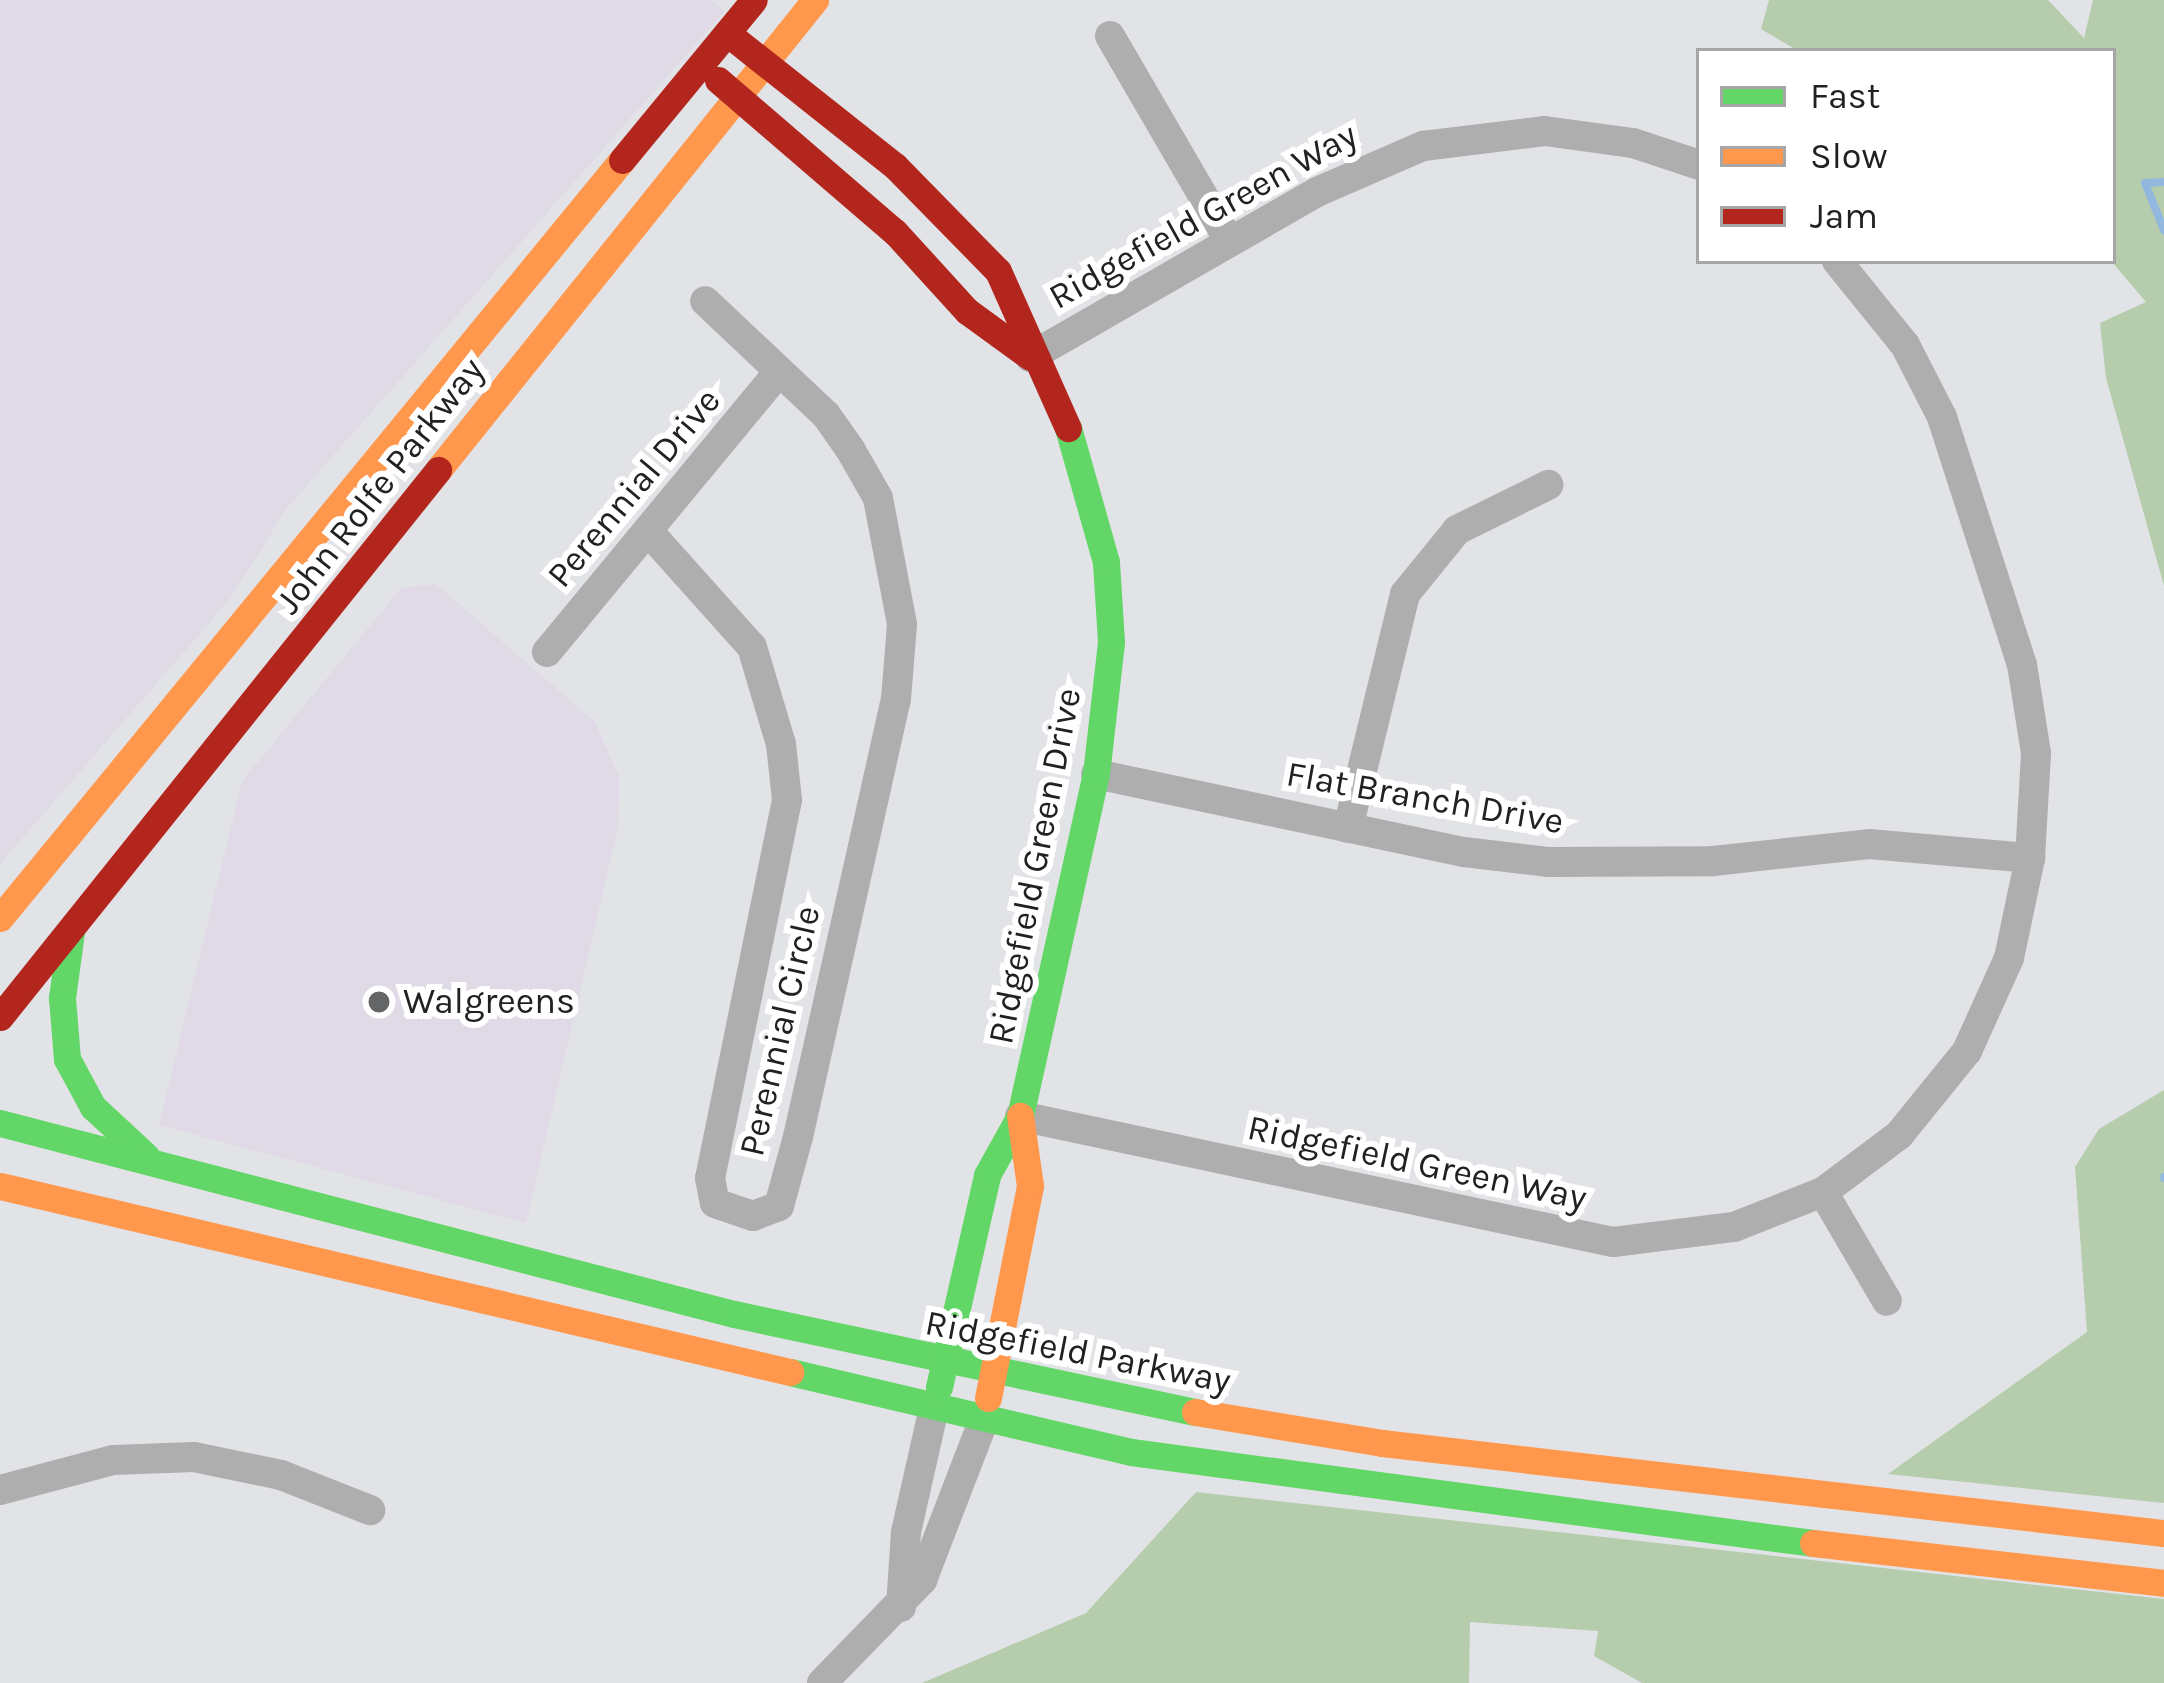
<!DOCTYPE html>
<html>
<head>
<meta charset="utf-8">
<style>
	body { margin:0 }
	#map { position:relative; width:2164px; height:1683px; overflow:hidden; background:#e2e3e6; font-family:Karla,sans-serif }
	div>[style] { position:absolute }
	.commercial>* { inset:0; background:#e0dae7 }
	.forest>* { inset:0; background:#b5cdac }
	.stream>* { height:8px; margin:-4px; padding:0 4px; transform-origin:4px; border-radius:4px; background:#92b8e0 }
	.street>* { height:30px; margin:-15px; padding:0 15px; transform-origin:15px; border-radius:15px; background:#afaeae }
	.fast>* { height:27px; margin:-13.5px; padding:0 13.5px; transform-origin:13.5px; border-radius:13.5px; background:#63d668 }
	.slow>* { height:27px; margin:-13.5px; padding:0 13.5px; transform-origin:13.5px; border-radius:13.5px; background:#ff974d }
	.jam>* { height:27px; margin:-13.5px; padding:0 13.5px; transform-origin:13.5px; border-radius:13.5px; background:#b3261e }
	.dots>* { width:33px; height:33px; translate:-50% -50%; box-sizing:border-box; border:6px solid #fff; border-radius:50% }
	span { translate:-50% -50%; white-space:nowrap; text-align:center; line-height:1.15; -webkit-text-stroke:12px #fff; paint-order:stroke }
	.street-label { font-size:36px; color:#202123 }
	.poi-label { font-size:36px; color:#202123 }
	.left { translate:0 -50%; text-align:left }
	.legend { position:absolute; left:1696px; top:48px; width:420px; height:216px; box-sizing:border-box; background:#fff; border:3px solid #a6a6a7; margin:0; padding:15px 21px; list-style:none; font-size:36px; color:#202123 }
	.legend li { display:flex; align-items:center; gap:24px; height:60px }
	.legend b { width:60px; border:3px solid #a6a6a7 }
</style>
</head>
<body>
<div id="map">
	<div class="commercial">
		<i style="clip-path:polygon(0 0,712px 0,725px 11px,287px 508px,230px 599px,0 864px)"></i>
		<i style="clip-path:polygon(436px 584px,595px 722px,619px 776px,618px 827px,526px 1223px,159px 1125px,242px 781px,401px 588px)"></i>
	</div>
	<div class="forest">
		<i style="clip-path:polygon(1769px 0,2048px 0,2084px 38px,2093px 0,2164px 0,2164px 586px,2106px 378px,2100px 323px,2146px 302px,2111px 261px,2113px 51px,1798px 51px,1761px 29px)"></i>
		<i style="clip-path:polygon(2164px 1090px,2164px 1503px,1888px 1474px,2087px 1332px,2075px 1167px,2099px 1129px)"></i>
		<i style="clip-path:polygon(1196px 1492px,2164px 1599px,2164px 1683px,1642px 1683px,1594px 1656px,1598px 1631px,1470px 1622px,1469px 1683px,922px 1683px,1086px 1613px)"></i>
	</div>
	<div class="stream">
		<i style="left:2164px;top:182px;width:19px;rotate:177deg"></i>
		<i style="left:2145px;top:183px;width:51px;rotate:68deg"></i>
		<i style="left:2164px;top:1177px;width:1px;rotate:90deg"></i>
	</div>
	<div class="street">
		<i style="left:1110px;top:36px;width:238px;rotate:59.8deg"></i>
		<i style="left:1030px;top:357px;width:331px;rotate:-29.9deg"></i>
		<i style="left:1317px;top:192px;width:116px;rotate:-23.5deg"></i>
		<i style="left:1423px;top:146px;width:123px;rotate:-7deg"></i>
		<i style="left:1545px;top:131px;width:89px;rotate:7.8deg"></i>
		<i style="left:1633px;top:143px;width:70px;rotate:18.4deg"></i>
		<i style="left:649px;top:532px;width:154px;rotate:48.2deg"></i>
		<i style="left:752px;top:647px;width:101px;rotate:73.4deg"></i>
		<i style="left:781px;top:744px;width:56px;rotate:83.9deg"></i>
		<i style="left:787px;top:800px;width:386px;rotate:101.5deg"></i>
		<i style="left:710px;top:1178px;width:25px;rotate:79deg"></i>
		<i style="left:715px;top:1203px;width:40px;rotate:18.9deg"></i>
		<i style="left:753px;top:1216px;width:28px;rotate:-21deg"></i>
		<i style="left:779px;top:1206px;width:72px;rotate:-74.6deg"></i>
		<i style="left:798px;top:1137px;width:449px;rotate:-77.4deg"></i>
		<i style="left:896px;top:699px;width:75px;rotate:-85.4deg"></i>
		<i style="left:902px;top:624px;width:128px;rotate:-100.8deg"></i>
		<i style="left:878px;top:498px;width:56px;rotate:-119.7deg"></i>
		<i style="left:850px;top:449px;width:42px;rotate:-125.2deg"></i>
		<i style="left:826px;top:415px;width:166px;rotate:-136.7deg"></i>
		<i style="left:547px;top:652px;width:364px;rotate:-50.4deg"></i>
		<i style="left:1096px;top:774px;width:376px;rotate:12deg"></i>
		<i style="left:1464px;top:852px;width:86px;rotate:6.7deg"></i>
		<i style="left:1549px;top:862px;width:164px;rotate:-0.3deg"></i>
		<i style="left:1713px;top:861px;width:157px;rotate:-6.2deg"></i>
		<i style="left:1869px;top:844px;width:162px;rotate:5deg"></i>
		<i style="left:1348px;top:828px;width:241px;rotate:-76.3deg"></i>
		<i style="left:1405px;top:594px;width:82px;rotate:-50.9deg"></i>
		<i style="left:1457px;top:530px;width:102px;rotate:-26.3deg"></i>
		<i style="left:1020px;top:1116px;width:606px;rotate:12deg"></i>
		<i style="left:1613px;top:1242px;width:122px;rotate:-7.1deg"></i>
		<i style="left:1734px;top:1227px;width:96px;rotate:-21.5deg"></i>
		<i style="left:1823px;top:1192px;width:95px;rotate:-36.9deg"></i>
		<i style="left:1899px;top:1135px;width:108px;rotate:-51deg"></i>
		<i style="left:1967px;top:1051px;width:102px;rotate:-65.7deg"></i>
		<i style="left:2009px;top:958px;width:102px;rotate:-78.1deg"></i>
		<i style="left:2030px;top:858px;width:105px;rotate:-86.7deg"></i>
		<i style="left:2036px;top:753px;width:89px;rotate:-99deg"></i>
		<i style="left:2022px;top:665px;width:261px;rotate:-107.9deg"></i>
		<i style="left:1942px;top:417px;width:81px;rotate:-117.2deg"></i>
		<i style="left:1905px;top:345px;width:108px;rotate:-129deg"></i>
		<i style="left:1823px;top:1192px;width:126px;rotate:59.6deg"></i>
		<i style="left:0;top:1490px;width:117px;rotate:-14.9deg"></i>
		<i style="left:113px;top:1460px;width:81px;rotate:-2.1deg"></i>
		<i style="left:194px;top:1457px;width:89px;rotate:11.7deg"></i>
		<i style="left:281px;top:1475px;width:96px;rotate:21.5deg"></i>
		<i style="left:901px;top:1607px;width:75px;rotate:-86.2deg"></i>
		<i style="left:906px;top:1532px;width:123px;rotate:-77.3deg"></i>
		<i style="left:822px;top:1683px;width:144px;rotate:-45.8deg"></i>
		<i style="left:922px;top:1580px;width:169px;rotate:-68.9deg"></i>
	</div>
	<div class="fast">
		<i style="left:71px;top:932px;width:67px;rotate:97.8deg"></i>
		<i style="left:62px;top:998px;width:61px;rotate:85.3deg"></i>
		<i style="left:67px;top:1059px;width:55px;rotate:61.6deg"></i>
		<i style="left:93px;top:1107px;width:72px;rotate:42.8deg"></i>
		<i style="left:0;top:1123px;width:758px;rotate:14.59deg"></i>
		<i style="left:734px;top:1314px;width:471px;rotate:12deg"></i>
		<i style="left:790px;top:1372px;width:350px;rotate:13.2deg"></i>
		<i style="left:1131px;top:1452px;width:688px;rotate:7.6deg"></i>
		<i style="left:939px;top:1387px;width:217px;rotate:-77.2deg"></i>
		<i style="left:987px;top:1175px;width:68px;rotate:-60.8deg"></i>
		<i style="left:1020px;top:1116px;width:350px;rotate:-77.5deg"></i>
		<i style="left:1096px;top:774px;width:133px;rotate:-83.5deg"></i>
		<i style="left:1111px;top:642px;width:80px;rotate:-93.6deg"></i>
		<i style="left:1106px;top:562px;width:139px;rotate:-105.8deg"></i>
	</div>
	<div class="slow">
		<i style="left:438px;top:470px;width:603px;rotate:-51.27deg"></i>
		<i style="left:0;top:918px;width:981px;rotate:-50.63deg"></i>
		<i style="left:0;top:1186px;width:812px;rotate:13.25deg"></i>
		<i style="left:988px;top:1398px;width:216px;rotate:-78.8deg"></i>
		<i style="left:1030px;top:1186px;width:71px;rotate:-98.1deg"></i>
		<i style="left:1195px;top:1412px;width:190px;rotate:9.4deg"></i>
		<i style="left:1382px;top:1443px;width:787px;rotate:6.57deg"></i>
		<i style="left:1813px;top:1543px;width:353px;rotate:6.5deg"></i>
	</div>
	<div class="jam">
		<i style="left:727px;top:33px;width:214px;rotate:38.4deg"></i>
		<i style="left:895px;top:166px;width:147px;rotate:45.6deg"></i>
		<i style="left:998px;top:271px;width:172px;rotate:66deg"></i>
		<i style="left:718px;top:80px;width:233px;rotate:40.7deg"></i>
		<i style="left:895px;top:232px;width:107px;rotate:47.7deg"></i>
		<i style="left:967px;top:311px;width:78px;rotate:36.1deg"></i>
		<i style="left:622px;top:160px;width:207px;rotate:-50.5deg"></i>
		<i style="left:0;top:1017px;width:701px;rotate:-51.31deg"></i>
	</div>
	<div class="dots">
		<i style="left:379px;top:1002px;background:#646567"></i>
	</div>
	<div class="street-label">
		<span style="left:1203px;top:216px;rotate:-29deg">Ridgefield Green Way</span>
		<span style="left:380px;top:486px;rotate:-52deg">John Rolfe Parkway</span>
		<span style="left:634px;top:488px;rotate:-50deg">Perennial Drive</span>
		<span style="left:1425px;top:798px;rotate:10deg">Flat Branch Drive</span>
		<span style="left:1035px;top:866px;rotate:-79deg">Ridgefield Green Drive</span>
		<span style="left:780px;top:1031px;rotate:-77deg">Perennial Circle</span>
		<span style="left:1417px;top:1163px;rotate:12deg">Ridgefield Green Way</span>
		<span style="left:1078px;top:1352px;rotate:11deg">Ridgefield Parkway</span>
	</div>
	<div class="poi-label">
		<span class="left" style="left:403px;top:1002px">Walgreens</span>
	</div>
	<ul class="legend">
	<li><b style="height:15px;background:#63d668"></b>Fast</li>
	<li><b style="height:15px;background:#ff974d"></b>Slow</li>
	<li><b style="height:15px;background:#b3261e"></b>Jam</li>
	</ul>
</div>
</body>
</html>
